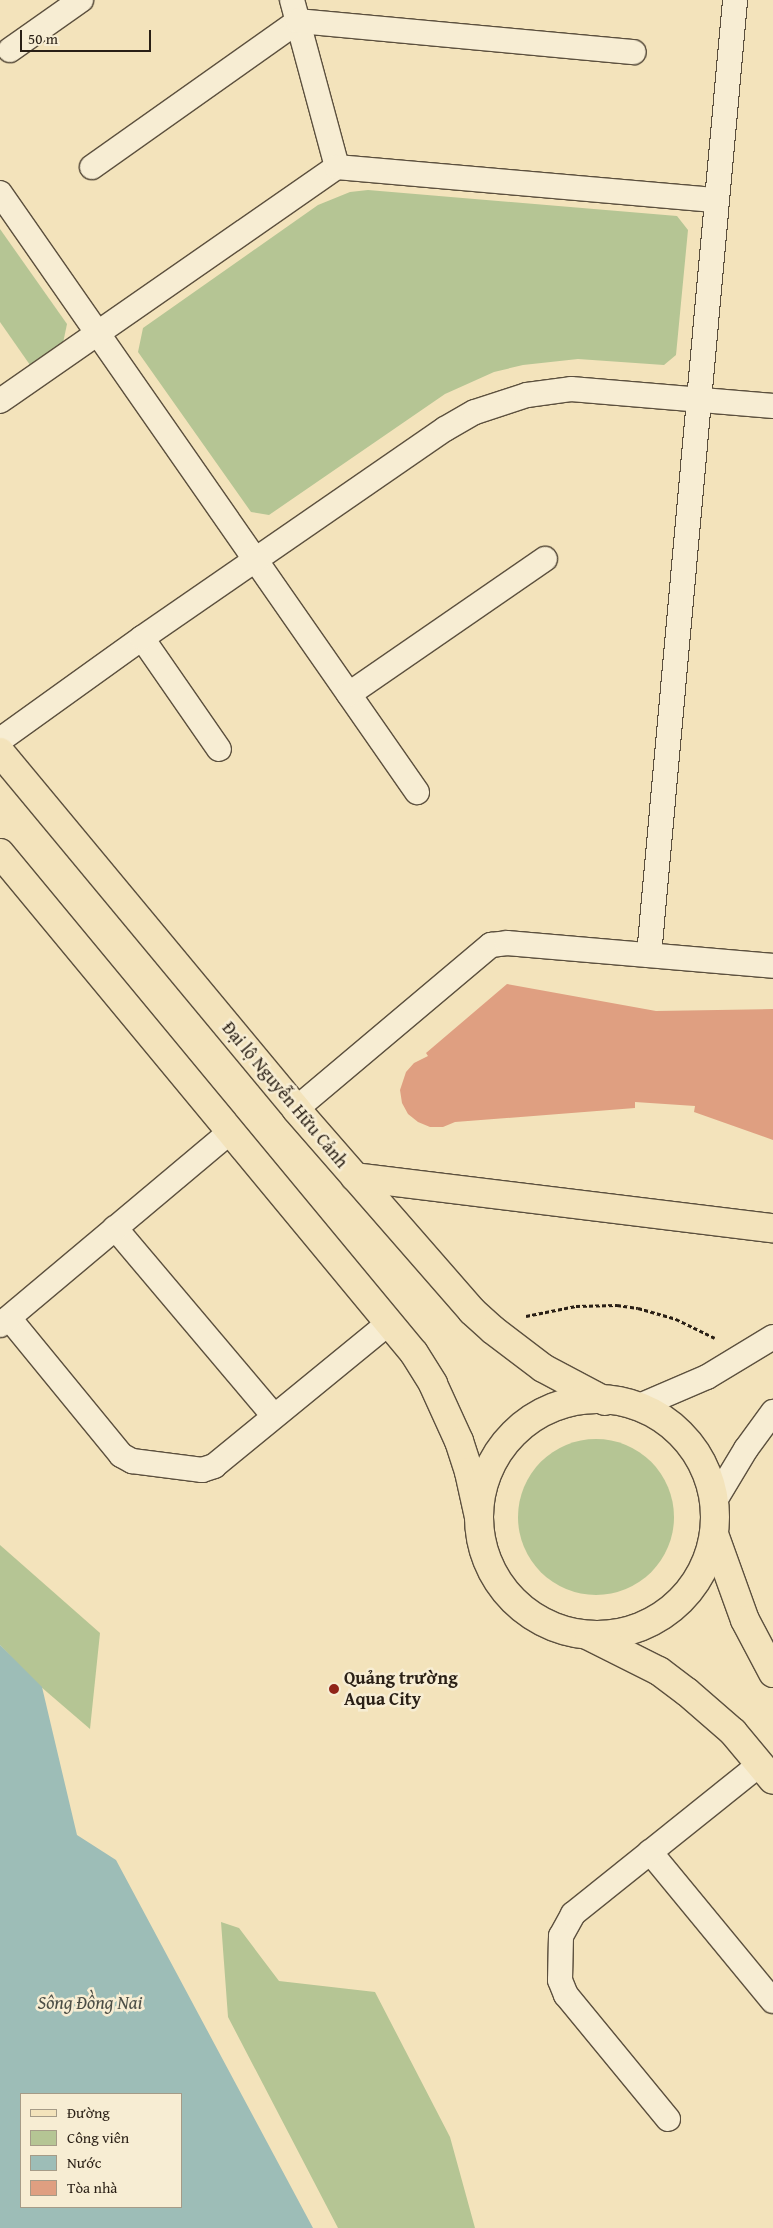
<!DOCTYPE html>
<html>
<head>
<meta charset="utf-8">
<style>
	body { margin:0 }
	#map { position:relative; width:773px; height:2228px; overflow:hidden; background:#f3e3bb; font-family:"Gentium Book Plus",serif }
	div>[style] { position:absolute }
	.green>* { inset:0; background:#b5c594 }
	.round { border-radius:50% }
	.water>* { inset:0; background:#9dbdb7 }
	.building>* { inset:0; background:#df9f81 }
	.path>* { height:3px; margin-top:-1.5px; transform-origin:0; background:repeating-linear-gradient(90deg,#291f15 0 4px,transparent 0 6.5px) }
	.roads { filter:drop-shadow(1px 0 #5c503e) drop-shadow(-1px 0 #5c503e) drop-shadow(0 1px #5c503e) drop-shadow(0 -1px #5c503e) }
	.minor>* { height:24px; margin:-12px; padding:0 12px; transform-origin:12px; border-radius:12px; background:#f7edd3 }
	.major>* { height:28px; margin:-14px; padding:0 14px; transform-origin:14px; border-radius:14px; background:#f3e3bb }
	.major>.ring { margin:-14px; padding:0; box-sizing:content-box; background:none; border:28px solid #f3e3bb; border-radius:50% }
	.dots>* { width:14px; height:14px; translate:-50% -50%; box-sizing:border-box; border:2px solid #f7edd3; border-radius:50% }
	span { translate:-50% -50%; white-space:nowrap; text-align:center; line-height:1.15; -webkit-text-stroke:5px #f7edd3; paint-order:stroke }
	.street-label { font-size:18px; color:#291f15 }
	.poi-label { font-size:18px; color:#291f15; font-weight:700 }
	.left { translate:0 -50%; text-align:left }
	.water-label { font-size:19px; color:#4c4e46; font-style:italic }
	.legend { position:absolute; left:20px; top:2093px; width:162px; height:115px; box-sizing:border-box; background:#f7edd3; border:1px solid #a59b87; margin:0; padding:6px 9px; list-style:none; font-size:15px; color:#291f15 }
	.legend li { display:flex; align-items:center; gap:10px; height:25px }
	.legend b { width:25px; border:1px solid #a59b87 }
	.scale { position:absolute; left:20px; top:30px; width:131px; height:22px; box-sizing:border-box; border:2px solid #291f15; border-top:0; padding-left:6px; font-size:15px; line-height:18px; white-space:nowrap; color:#291f15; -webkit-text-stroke:4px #f7edd3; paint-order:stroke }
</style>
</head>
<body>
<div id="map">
	<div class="green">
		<i style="clip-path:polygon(368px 190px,677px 216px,688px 230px,676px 355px,664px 365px,578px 359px,523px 365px,494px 372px,445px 394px,269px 515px,251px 512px,138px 352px,143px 328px,318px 205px,350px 192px)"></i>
		<i style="clip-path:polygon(0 229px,67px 324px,63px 343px,30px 365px,0 322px)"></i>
		<i class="round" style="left:518px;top:1439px;width:156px;height:156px"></i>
		<i style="clip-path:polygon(0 1545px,100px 1633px,90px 1729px,33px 1680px,0 1645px)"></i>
		<i style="clip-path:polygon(221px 1922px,239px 1928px,279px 1981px,375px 1992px,450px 2137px,475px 2228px,338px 2228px,228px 2017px)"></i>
	</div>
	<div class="water">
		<i style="clip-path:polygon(evenodd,0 1645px,42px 1687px,77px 1835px,116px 1860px,313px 2228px,0 2228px,0 1645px,21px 2094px,181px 2094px,181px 2207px,21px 2207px,21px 2094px)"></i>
	</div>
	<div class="building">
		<i style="clip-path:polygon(507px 984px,656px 1011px,773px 1009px,773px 1140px,694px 1112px,695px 1106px,635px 1102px,635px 1108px,455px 1122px,443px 1127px,430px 1127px,418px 1122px,408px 1114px,402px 1103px,400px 1090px,406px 1072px,414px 1063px,428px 1056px,426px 1053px)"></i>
	</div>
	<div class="path">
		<i style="left:526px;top:1316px;width:51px;rotate:-11.3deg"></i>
		<i style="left:576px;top:1306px;width:41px;rotate:-1.4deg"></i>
		<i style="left:617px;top:1305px;width:21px;rotate:8deg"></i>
		<i style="left:638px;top:1308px;width:40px;rotate:16deg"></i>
		<i style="left:676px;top:1319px;width:43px;rotate:26deg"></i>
	</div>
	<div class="roads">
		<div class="minor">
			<i style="left:292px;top:0;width:173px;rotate:74.9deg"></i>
			<i style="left:10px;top:50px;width:87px;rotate:-35.2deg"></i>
			<i style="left:92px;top:167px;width:252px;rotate:-35.3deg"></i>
			<i style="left:298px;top:21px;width:337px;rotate:5.3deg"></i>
			<i style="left:0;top:193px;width:730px;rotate:55.16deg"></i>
			<i style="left:0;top:401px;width:410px;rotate:-34.8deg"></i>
			<i style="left:337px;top:167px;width:381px;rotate:5deg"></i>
			<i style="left:142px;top:638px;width:135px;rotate:55.3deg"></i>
			<i style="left:349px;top:694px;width:238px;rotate:-34.6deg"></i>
			<i style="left:0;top:740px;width:175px;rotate:-35.7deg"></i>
			<i style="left:142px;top:638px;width:368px;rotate:-34.6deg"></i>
			<i style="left:445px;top:429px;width:34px;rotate:-30deg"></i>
			<i style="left:475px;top:412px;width:55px;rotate:-18.1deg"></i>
			<i style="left:527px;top:395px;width:44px;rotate:-7.8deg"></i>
			<i style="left:571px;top:389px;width:203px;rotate:4.8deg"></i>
			<i style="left:649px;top:955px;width:959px;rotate:-84.85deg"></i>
			<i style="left:296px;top:1109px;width:255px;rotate:-40.1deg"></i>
			<i style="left:491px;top:945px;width:16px;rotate:-7deg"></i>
			<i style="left:507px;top:943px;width:267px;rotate:4.9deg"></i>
			<i style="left:115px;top:1228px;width:246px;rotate:49.8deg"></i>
			<i style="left:9px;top:1318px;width:177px;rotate:50.7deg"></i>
			<i style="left:121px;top:1455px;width:13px;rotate:29deg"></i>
			<i style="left:132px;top:1461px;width:71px;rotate:7.3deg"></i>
			<i style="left:202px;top:1470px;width:13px;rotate:-18deg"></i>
			<i style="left:214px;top:1466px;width:227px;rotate:-39.3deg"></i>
			<i style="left:0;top:1325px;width:302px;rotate:-40deg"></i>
			<i style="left:637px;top:1407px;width:76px;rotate:-23.2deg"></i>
			<i style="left:707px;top:1377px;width:77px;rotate:-31.2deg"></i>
			<i style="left:714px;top:1502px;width:62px;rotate:-58.9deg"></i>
			<i style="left:746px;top:1449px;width:46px;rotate:-53.9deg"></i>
			<i style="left:650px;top:1852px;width:193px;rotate:50.5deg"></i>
			<i style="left:668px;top:2119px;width:161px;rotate:-129.4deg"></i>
			<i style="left:566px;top:1995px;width:16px;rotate:-112deg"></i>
			<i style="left:560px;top:1980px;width:44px;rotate:-88.7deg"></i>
			<i style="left:561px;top:1936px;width:25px;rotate:-61deg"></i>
			<i style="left:573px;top:1914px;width:240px;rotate:-38.7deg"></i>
		</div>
		<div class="major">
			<i style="left:0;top:752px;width:464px;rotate:50.3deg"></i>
			<i style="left:296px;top:1109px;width:268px;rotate:48.9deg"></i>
			<i style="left:472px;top:1311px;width:28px;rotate:42deg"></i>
			<i style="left:493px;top:1330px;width:63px;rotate:37.2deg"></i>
			<i style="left:543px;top:1368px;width:70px;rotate:28deg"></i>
			<i style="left:0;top:853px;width:649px;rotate:50.38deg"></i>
			<i style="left:414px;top:1353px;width:36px;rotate:58deg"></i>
			<i style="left:433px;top:1384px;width:63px;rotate:65.5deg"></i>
			<i style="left:459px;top:1441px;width:33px;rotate:72deg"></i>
			<i style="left:469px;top:1472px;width:46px;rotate:77.5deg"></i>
			<i style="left:355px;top:1177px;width:421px;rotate:7deg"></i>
			<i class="ring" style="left:479px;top:1399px;width:208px;height:208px"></i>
			<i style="left:714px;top:1534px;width:91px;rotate:70.2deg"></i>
			<i style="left:745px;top:1620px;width:60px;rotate:62.2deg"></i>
			<i style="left:589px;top:1636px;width:78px;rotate:26.6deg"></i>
			<i style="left:659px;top:1671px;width:35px;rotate:37deg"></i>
			<i style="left:687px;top:1692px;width:61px;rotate:41deg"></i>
			<i style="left:733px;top:1732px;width:62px;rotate:50.2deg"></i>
		</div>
	</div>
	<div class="dots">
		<i style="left:334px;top:1689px;background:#8f2418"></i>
	</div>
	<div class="street-label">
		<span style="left:285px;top:1095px;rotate:50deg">Đại lộ Nguyễn Hữu Cảnh</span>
	</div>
	<div class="poi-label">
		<span class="left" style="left:344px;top:1689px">Quảng trường<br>Aqua City</span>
	</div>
	<div class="water-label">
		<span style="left:90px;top:2003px">Sông Đồng Nai</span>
	</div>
	<ul class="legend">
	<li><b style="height:6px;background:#f3e3bb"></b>Đường</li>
	<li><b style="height:14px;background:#b5c594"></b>Công viên</li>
	<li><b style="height:14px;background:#9dbdb7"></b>Nước</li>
	<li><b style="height:14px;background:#df9f81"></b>Tòa nhà</li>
	</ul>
	<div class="scale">50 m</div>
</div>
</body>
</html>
